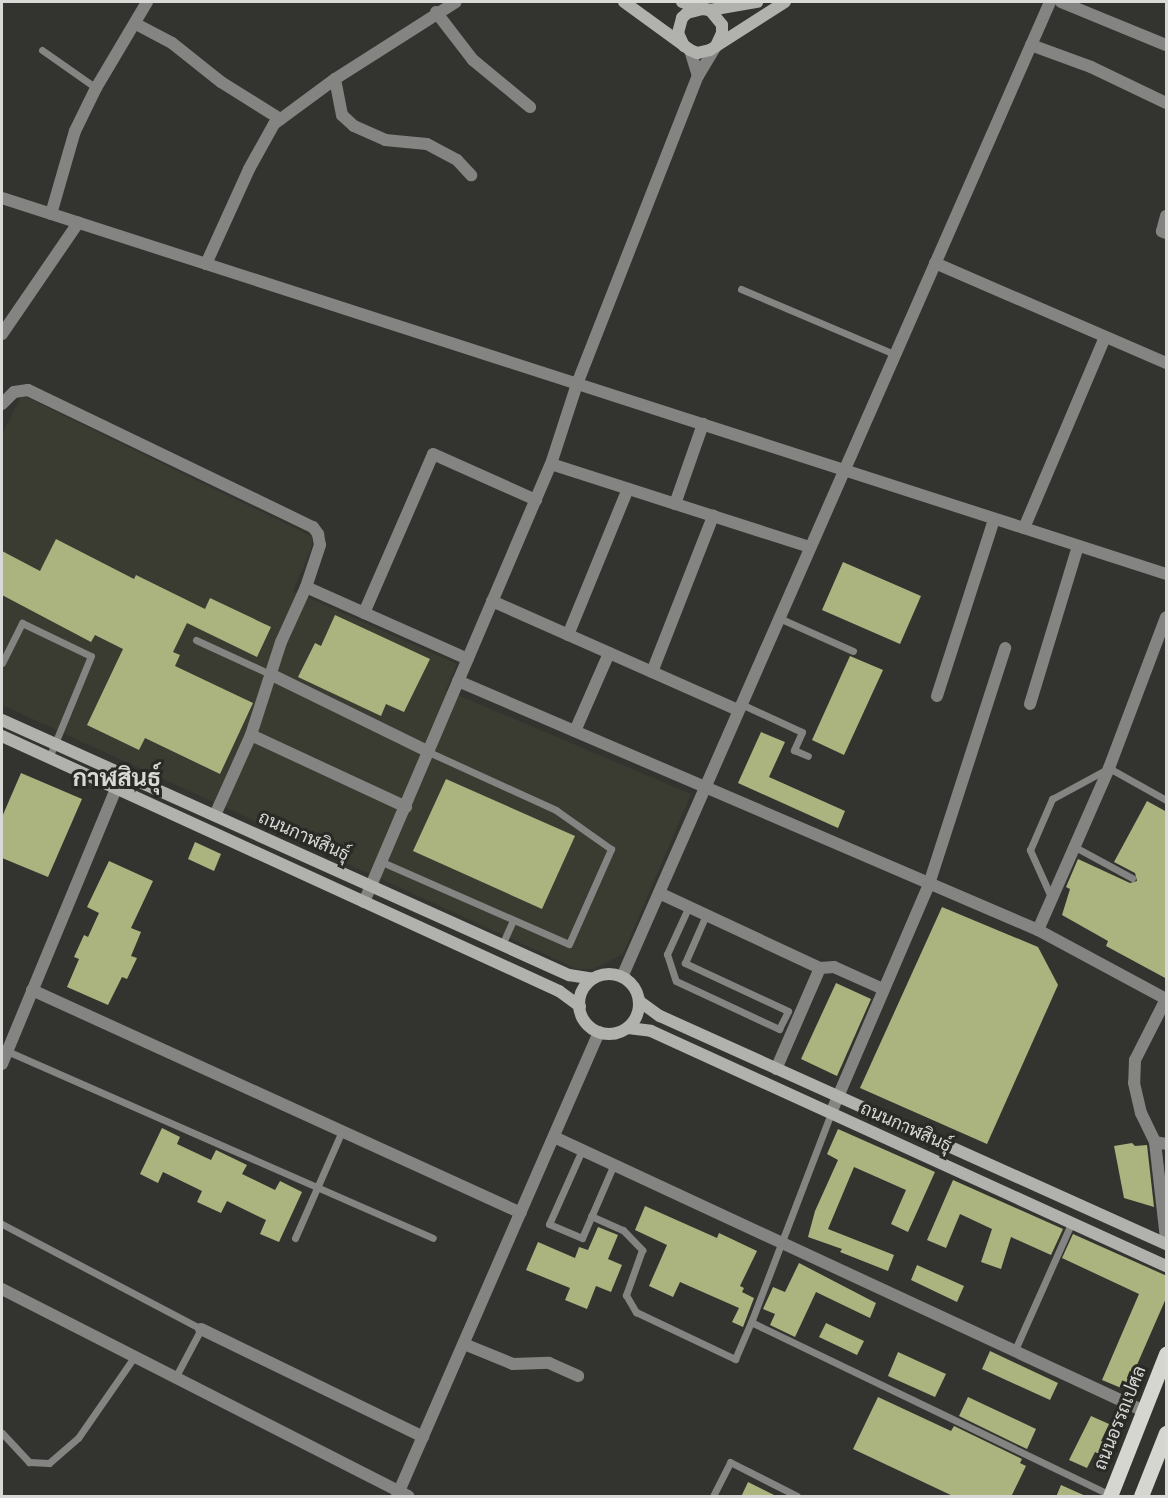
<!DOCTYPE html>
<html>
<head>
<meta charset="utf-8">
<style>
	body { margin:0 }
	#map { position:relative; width:1168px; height:1498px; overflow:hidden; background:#33342f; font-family:"Fira Sans Condensed",Sarabun,sans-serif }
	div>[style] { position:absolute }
	.built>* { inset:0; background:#3a3c31 }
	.building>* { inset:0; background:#abb47f }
	.lane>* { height:7px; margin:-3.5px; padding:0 3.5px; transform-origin:3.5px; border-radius:3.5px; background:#848482 }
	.street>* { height:12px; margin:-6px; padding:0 6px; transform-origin:6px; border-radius:6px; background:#848482 }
	.secondary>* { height:12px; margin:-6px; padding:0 6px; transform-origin:6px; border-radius:6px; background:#b1b2ae }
	.secondary>.ring { margin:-6px; padding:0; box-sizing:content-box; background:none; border:12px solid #b1b2ae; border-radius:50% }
	.primary>* { height:15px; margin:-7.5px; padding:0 7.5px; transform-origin:7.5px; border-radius:7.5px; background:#d5d6d0 }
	span { translate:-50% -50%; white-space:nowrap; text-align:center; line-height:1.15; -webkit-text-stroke:6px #292a25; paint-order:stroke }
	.street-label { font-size:18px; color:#d9dad7 }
	.district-label { font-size:24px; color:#d9dad7; font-weight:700 }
	.frame { position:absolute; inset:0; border:3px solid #d9dad7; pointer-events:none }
</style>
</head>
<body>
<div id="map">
	<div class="built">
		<i style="clip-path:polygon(22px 395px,313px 537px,311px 549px,293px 591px,457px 664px,446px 690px,691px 794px,623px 954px,594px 969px,577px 969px,2px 705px,2px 435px)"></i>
	</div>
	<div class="building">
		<i style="clip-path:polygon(56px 539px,134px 579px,136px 575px,205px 609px,210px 598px,271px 627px,257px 657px,187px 623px,173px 652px,180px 655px,175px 666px,253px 703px,220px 774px,145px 738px,139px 750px,87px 725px,123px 649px,95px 635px,91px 642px,2px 595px,2px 551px,40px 571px)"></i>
		<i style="clip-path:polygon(843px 562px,921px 596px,900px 644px,822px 610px)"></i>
		<i style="clip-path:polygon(335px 615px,430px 659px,404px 712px,386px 704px,381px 716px,298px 677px,315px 643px,321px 646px)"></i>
		<i style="clip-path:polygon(850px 656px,883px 670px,844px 755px,812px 740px)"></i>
		<i style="clip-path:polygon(761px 732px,785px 742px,769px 777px,845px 811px,838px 828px,738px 783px)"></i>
		<i style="clip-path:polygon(21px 773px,82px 799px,48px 877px,2px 858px,2px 817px)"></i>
		<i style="clip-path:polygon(446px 779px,575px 836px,542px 909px,413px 851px)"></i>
		<i style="clip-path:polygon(1147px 801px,1167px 812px,1167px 979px,1106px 946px,1108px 941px,1062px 915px,1070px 889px,1066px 887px,1078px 859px,1130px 883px,1137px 881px,1135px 873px,1114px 862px)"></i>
		<i style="clip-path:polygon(195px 842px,221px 854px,214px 871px,188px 859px)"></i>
		<i style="clip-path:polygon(109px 861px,153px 881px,131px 928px,141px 932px,131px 956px,137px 958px,127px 979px,122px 977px,108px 1005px,67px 987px,79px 959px,74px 957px,84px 935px,88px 937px,99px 913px,87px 907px)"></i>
		<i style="clip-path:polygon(942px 907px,1038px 947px,1058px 985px,987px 1144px,860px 1088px)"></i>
		<i style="clip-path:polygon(836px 983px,871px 999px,837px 1076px,801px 1059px)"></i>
		<i style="clip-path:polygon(162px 1128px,180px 1137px,177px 1144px,211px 1160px,216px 1150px,247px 1165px,242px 1174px,275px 1190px,280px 1181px,302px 1192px,279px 1242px,260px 1234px,266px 1220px,227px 1201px,221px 1213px,197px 1202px,202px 1191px,163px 1172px,158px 1183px,140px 1174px)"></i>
		<i style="clip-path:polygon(838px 1129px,935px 1172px,908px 1232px,891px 1224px,906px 1190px,854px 1167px,828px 1229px,894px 1255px,888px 1271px,840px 1252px,842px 1249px,808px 1237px,815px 1211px,838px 1160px,827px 1154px)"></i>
		<i style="clip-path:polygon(1132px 1143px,1135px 1146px,1147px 1145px,1154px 1207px,1124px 1198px,1114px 1146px)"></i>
		<i style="clip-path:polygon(953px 1180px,1063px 1229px,1051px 1255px,1011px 1237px,1001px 1269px,981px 1262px,992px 1229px,960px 1214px,946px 1248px,927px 1240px)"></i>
		<i style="clip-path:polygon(645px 1206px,717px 1238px,719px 1233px,757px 1251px,740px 1286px,744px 1288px,742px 1292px,754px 1298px,743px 1327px,732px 1322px,739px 1308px,680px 1282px,673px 1297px,649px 1286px,667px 1245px,635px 1230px)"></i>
		<i style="clip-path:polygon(598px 1227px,618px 1235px,608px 1259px,622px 1265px,611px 1292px,596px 1286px,587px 1309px,565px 1300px,570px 1288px,526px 1270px,538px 1242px,575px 1258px,579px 1247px,588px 1250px)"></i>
		<i style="clip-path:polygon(1073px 1234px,1167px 1276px,1167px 1296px,1126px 1390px,1102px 1380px,1139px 1294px,1062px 1258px)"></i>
		<i style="clip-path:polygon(799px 1263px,876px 1303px,870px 1318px,816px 1292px,795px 1337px,770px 1325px,775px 1314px,763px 1309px,773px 1287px,785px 1292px)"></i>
		<i style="clip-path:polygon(917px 1265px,964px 1286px,957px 1302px,911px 1280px)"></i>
		<i style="clip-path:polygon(826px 1323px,864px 1341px,857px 1355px,819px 1337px)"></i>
		<i style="clip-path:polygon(990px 1351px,1058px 1383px,1050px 1400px,982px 1369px)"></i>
		<i style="clip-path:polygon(898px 1352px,946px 1374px,935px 1397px,888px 1376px)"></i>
		<i style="clip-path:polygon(878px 1397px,951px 1431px,954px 1426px,1022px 1459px,1020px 1463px,1026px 1466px,1011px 1497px,955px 1497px,853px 1449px)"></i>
		<i style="clip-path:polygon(968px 1397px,1036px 1429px,1027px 1449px,959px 1416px)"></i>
		<i style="clip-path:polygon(1091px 1416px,1109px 1424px,1101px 1441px,1113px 1446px,1108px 1458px,1095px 1452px,1087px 1468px,1069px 1460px)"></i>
		<i style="clip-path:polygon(748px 1482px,778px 1497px,741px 1497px)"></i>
		<i style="clip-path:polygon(1061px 1485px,1088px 1497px,1056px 1497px)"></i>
	</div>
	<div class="lane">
		<i style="left:42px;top:50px;width:66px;rotate:35.1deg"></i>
		<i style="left:741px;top:289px;width:166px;rotate:23deg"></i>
		<i style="left:779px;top:618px;width:81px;rotate:24deg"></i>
		<i style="left:196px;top:640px;width:81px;rotate:24.7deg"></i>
		<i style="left:2px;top:663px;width:45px;rotate:-63.4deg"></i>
		<i style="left:22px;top:623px;width:76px;rotate:25.6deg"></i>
		<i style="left:91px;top:656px;width:110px;rotate:112.4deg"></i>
		<i style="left:741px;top:704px;width:67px;rotate:24.7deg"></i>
		<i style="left:802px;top:732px;width:20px;rotate:114deg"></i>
		<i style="left:794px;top:750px;width:15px;rotate:23deg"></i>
		<i style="left:1075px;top:847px;width:65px;rotate:28.5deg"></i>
		<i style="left:382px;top:862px;width:204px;rotate:23.7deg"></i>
		<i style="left:569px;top:944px;width:104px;rotate:-66.1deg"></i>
		<i style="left:611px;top:849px;width:67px;rotate:-144.7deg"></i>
		<i style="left:556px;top:810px;width:140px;rotate:-155.5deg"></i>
		<i style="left:1052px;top:899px;width:54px;rotate:-114.2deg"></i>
		<i style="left:1030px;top:850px;width:56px;rotate:-66.7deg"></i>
		<i style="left:1052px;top:799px;width:65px;rotate:-28.5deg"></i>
		<i style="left:1109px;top:768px;width:65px;rotate:29.3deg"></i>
		<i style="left:689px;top:906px;width:53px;rotate:114.6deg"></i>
		<i style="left:667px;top:954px;width:28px;rotate:72deg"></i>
		<i style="left:676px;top:981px;width:114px;rotate:25deg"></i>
		<i style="left:779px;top:1029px;width:20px;rotate:-63deg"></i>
		<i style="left:788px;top:1011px;width:114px;rotate:-155deg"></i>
		<i style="left:685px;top:963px;width:52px;rotate:-66.4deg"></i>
		<i style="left:502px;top:945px;width:27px;rotate:-66deg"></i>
		<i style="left:7px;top:1051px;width:465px;rotate:23.7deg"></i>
		<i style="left:831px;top:1113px;width:224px;rotate:110.9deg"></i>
		<i style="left:751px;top:1322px;width:399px;rotate:25.7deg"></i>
		<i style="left:582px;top:1150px;width:81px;rotate:114deg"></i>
		<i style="left:549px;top:1224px;width:36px;rotate:23deg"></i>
		<i style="left:582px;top:1238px;width:81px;rotate:-66.6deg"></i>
		<i style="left:591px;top:1216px;width:35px;rotate:24deg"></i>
		<i style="left:623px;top:1230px;width:28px;rotate:46deg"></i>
		<i style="left:642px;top:1250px;width:48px;rotate:109.6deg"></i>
		<i style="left:626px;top:1295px;width:20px;rotate:60deg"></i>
		<i style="left:636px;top:1312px;width:110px;rotate:25.4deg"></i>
		<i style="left:735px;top:1359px;width:40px;rotate:-66.6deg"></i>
		<i style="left:2px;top:1224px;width:225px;rotate:27.8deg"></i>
		<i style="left:201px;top:1329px;width:55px;rotate:118deg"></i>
		<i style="left:295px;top:1238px;width:117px;rotate:-66.3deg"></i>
		<i style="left:1014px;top:1352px;width:142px;rotate:-66deg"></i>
		<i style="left:2px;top:1433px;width:40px;rotate:47deg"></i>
		<i style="left:29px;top:1462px;width:20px;rotate:3deg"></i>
		<i style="left:49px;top:1463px;width:38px;rotate:-41deg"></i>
		<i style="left:78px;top:1438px;width:98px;rotate:-55.3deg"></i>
		<i style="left:713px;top:1496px;width:38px;rotate:-63deg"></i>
		<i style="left:730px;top:1462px;width:75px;rotate:26.9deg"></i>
	</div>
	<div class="street">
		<i style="left:1061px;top:2px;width:113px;rotate:22.3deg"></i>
		<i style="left:436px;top:12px;width:61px;rotate:52.4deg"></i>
		<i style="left:473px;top:60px;width:74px;rotate:39.5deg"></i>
		<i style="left:136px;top:24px;width:41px;rotate:27.8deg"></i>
		<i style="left:172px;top:43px;width:63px;rotate:38.5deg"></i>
		<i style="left:221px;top:82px;width:70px;rotate:32.1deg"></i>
		<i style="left:1031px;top:45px;width:64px;rotate:20.1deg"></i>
		<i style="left:1091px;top:67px;width:83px;rotate:25.6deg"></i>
		<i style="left:690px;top:50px;width:27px;rotate:73deg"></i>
		<i style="left:335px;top:79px;width:37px;rotate:79deg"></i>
		<i style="left:342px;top:115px;width:16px;rotate:43deg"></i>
		<i style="left:354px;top:126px;width:34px;rotate:24deg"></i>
		<i style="left:385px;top:140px;width:42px;rotate:5.4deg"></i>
		<i style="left:427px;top:144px;width:34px;rotate:28deg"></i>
		<i style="left:457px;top:160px;width:21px;rotate:47deg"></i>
		<i style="left:2px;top:198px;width:1223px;rotate:17.9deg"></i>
		<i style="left:51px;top:214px;width:86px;rotate:-73.9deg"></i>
		<i style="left:75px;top:131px;width:48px;rotate:-64deg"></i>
		<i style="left:96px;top:88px;width:100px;rotate:-59.3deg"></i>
		<i style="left:1166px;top:216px;width:16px;rotate:105deg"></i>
		<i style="left:1162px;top:231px;width:4px;rotate:27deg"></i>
		<i style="left:935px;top:263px;width:252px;rotate:23.4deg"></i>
		<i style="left:206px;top:264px;width:104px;rotate:-65.6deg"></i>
		<i style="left:249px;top:169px;width:51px;rotate:-60.9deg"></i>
		<i style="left:274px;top:124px;width:76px;rotate:-36.4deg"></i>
		<i style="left:335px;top:79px;width:143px;rotate:-32.5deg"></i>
		<i style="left:2px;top:334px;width:135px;rotate:-55.6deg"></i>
		<i style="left:2px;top:404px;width:17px;rotate:-45deg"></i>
		<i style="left:14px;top:392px;width:14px;rotate:-8deg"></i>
		<i style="left:28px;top:390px;width:316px;rotate:25.7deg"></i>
		<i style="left:313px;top:527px;width:9px;rotate:54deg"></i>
		<i style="left:318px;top:534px;width:11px;rotate:80deg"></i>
		<i style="left:320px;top:545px;width:44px;rotate:108.4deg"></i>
		<i style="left:306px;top:587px;width:60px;rotate:114.4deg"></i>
		<i style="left:281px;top:642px;width:98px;rotate:107.9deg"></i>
		<i style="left:251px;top:735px;width:88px;rotate:114.2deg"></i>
		<i style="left:551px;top:464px;width:272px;rotate:17.8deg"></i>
		<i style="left:675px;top:504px;width:85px;rotate:-70.7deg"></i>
		<i style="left:1024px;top:528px;width:207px;rotate:-67deg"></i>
		<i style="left:306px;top:587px;width:177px;rotate:24deg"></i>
		<i style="left:492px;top:601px;width:269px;rotate:23.9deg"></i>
		<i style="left:364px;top:613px;width:173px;rotate:-66.5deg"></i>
		<i style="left:433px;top:454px;width:113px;rotate:24.1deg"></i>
		<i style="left:568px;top:635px;width:158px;rotate:-67.7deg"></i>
		<i style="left:652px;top:672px;width:168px;rotate:-68.6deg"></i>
		<i style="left:270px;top:674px;width:177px;rotate:26.1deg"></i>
		<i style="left:458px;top:681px;width:631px;rotate:23.23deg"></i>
		<i style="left:1038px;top:930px;width:145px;rotate:28.3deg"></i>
		<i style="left:937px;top:696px;width:186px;rotate:-72.1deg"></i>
		<i style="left:1030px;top:704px;width:165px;rotate:-73.1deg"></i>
		<i style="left:575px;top:731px;width:85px;rotate:-66.4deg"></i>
		<i style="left:251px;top:735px;width:171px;rotate:24.9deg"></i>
		<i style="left:659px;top:893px;width:178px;rotate:25deg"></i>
		<i style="left:820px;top:968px;width:110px;rotate:113.5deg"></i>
		<i style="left:364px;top:902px;width:476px;rotate:-66.9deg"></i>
		<i style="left:551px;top:464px;width:84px;rotate:-72deg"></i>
		<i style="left:577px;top:384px;width:331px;rotate:-68.6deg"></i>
		<i style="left:698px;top:76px;width:35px;rotate:-59deg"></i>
		<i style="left:1038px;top:930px;width:177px;rotate:-66.3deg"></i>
		<i style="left:1109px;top:768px;width:161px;rotate:-69.3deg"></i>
		<i style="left:820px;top:968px;width:14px;rotate:-4deg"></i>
		<i style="left:834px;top:967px;width:54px;rotate:24.2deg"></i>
		<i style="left:622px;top:977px;width:1065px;rotate:-66.3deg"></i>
		<i style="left:32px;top:990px;width:537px;rotate:24.51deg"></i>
		<i style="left:1166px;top:999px;width:68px;rotate:116.9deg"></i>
		<i style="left:1135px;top:1060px;width:23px;rotate:92deg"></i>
		<i style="left:1134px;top:1083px;width:31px;rotate:77deg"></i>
		<i style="left:1141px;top:1113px;width:32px;rotate:64deg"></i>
		<i style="left:1155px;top:1142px;width:11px;rotate:10deg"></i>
		<i style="left:2px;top:1064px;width:298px;rotate:-67.5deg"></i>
		<i style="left:831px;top:1113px;width:249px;rotate:-66.8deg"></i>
		<i style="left:929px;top:884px;width:248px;rotate:-72.1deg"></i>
		<i style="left:554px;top:1137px;width:651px;rotate:24.91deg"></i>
		<i style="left:1155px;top:1142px;width:98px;rotate:83.5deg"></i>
		<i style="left:2px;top:1289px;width:456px;rotate:27deg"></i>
		<i style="left:201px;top:1329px;width:247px;rotate:25.9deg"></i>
		<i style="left:464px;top:1344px;width:53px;rotate:22.2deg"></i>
		<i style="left:513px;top:1364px;width:36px;rotate:-2deg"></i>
		<i style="left:549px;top:1363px;width:32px;rotate:24deg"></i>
		<i style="left:397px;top:1496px;width:506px;rotate:-66.47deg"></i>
	</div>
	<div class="secondary">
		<i style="left:624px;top:2px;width:82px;rotate:36deg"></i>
		<i style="left:690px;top:50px;width:8px;rotate:23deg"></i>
		<i style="left:697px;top:53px;width:13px;rotate:-13deg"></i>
		<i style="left:710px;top:50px;width:89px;rotate:-32.6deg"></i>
		<i style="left:682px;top:2px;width:29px;rotate:16deg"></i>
		<i style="left:710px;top:10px;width:48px;rotate:-9.7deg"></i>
		<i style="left:684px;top:46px;width:14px;rotate:-115deg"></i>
		<i style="left:678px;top:33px;width:16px;rotate:-75deg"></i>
		<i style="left:682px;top:18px;width:7px;rotate:-45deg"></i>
		<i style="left:687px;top:13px;width:16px;rotate:-15deg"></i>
		<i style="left:702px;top:9px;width:8px;rotate:7deg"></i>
		<i style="left:710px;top:10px;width:19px;rotate:51deg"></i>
		<i style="left:722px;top:25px;width:8px;rotate:90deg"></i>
		<i style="left:722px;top:33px;width:14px;rotate:115deg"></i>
		<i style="left:2px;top:720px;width:622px;rotate:24.22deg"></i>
		<i style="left:569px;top:975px;width:24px;rotate:9deg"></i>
		<i style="left:2px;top:736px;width:613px;rotate:24.6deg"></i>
		<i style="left:559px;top:991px;width:26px;rotate:36deg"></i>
		<i class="ring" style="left:579px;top:974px;width:48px;height:48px"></i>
		<i style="left:639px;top:1001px;width:26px;rotate:36deg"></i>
		<i style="left:660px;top:1016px;width:555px;rotate:24.26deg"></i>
		<i style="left:628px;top:1028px;width:23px;rotate:7deg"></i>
		<i style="left:651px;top:1031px;width:566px;rotate:24.53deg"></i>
	</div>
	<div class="primary">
		<i style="left:1110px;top:1496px;width:153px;rotate:-68.5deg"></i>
		<i style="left:1141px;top:1496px;width:68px;rotate:-68.4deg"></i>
	</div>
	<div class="street-label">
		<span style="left:304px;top:836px;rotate:24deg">ถนนกาฬสินธุ์</span>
		<span style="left:906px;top:1127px;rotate:24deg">ถนนกาฬสินธุ์</span>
		<span style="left:1120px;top:1418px;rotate:-68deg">ถนนอรรถเปศล</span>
	</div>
	<div class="district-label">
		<span style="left:117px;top:779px">กาฬสินธุ์</span>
	</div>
	<div class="frame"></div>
</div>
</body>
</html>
